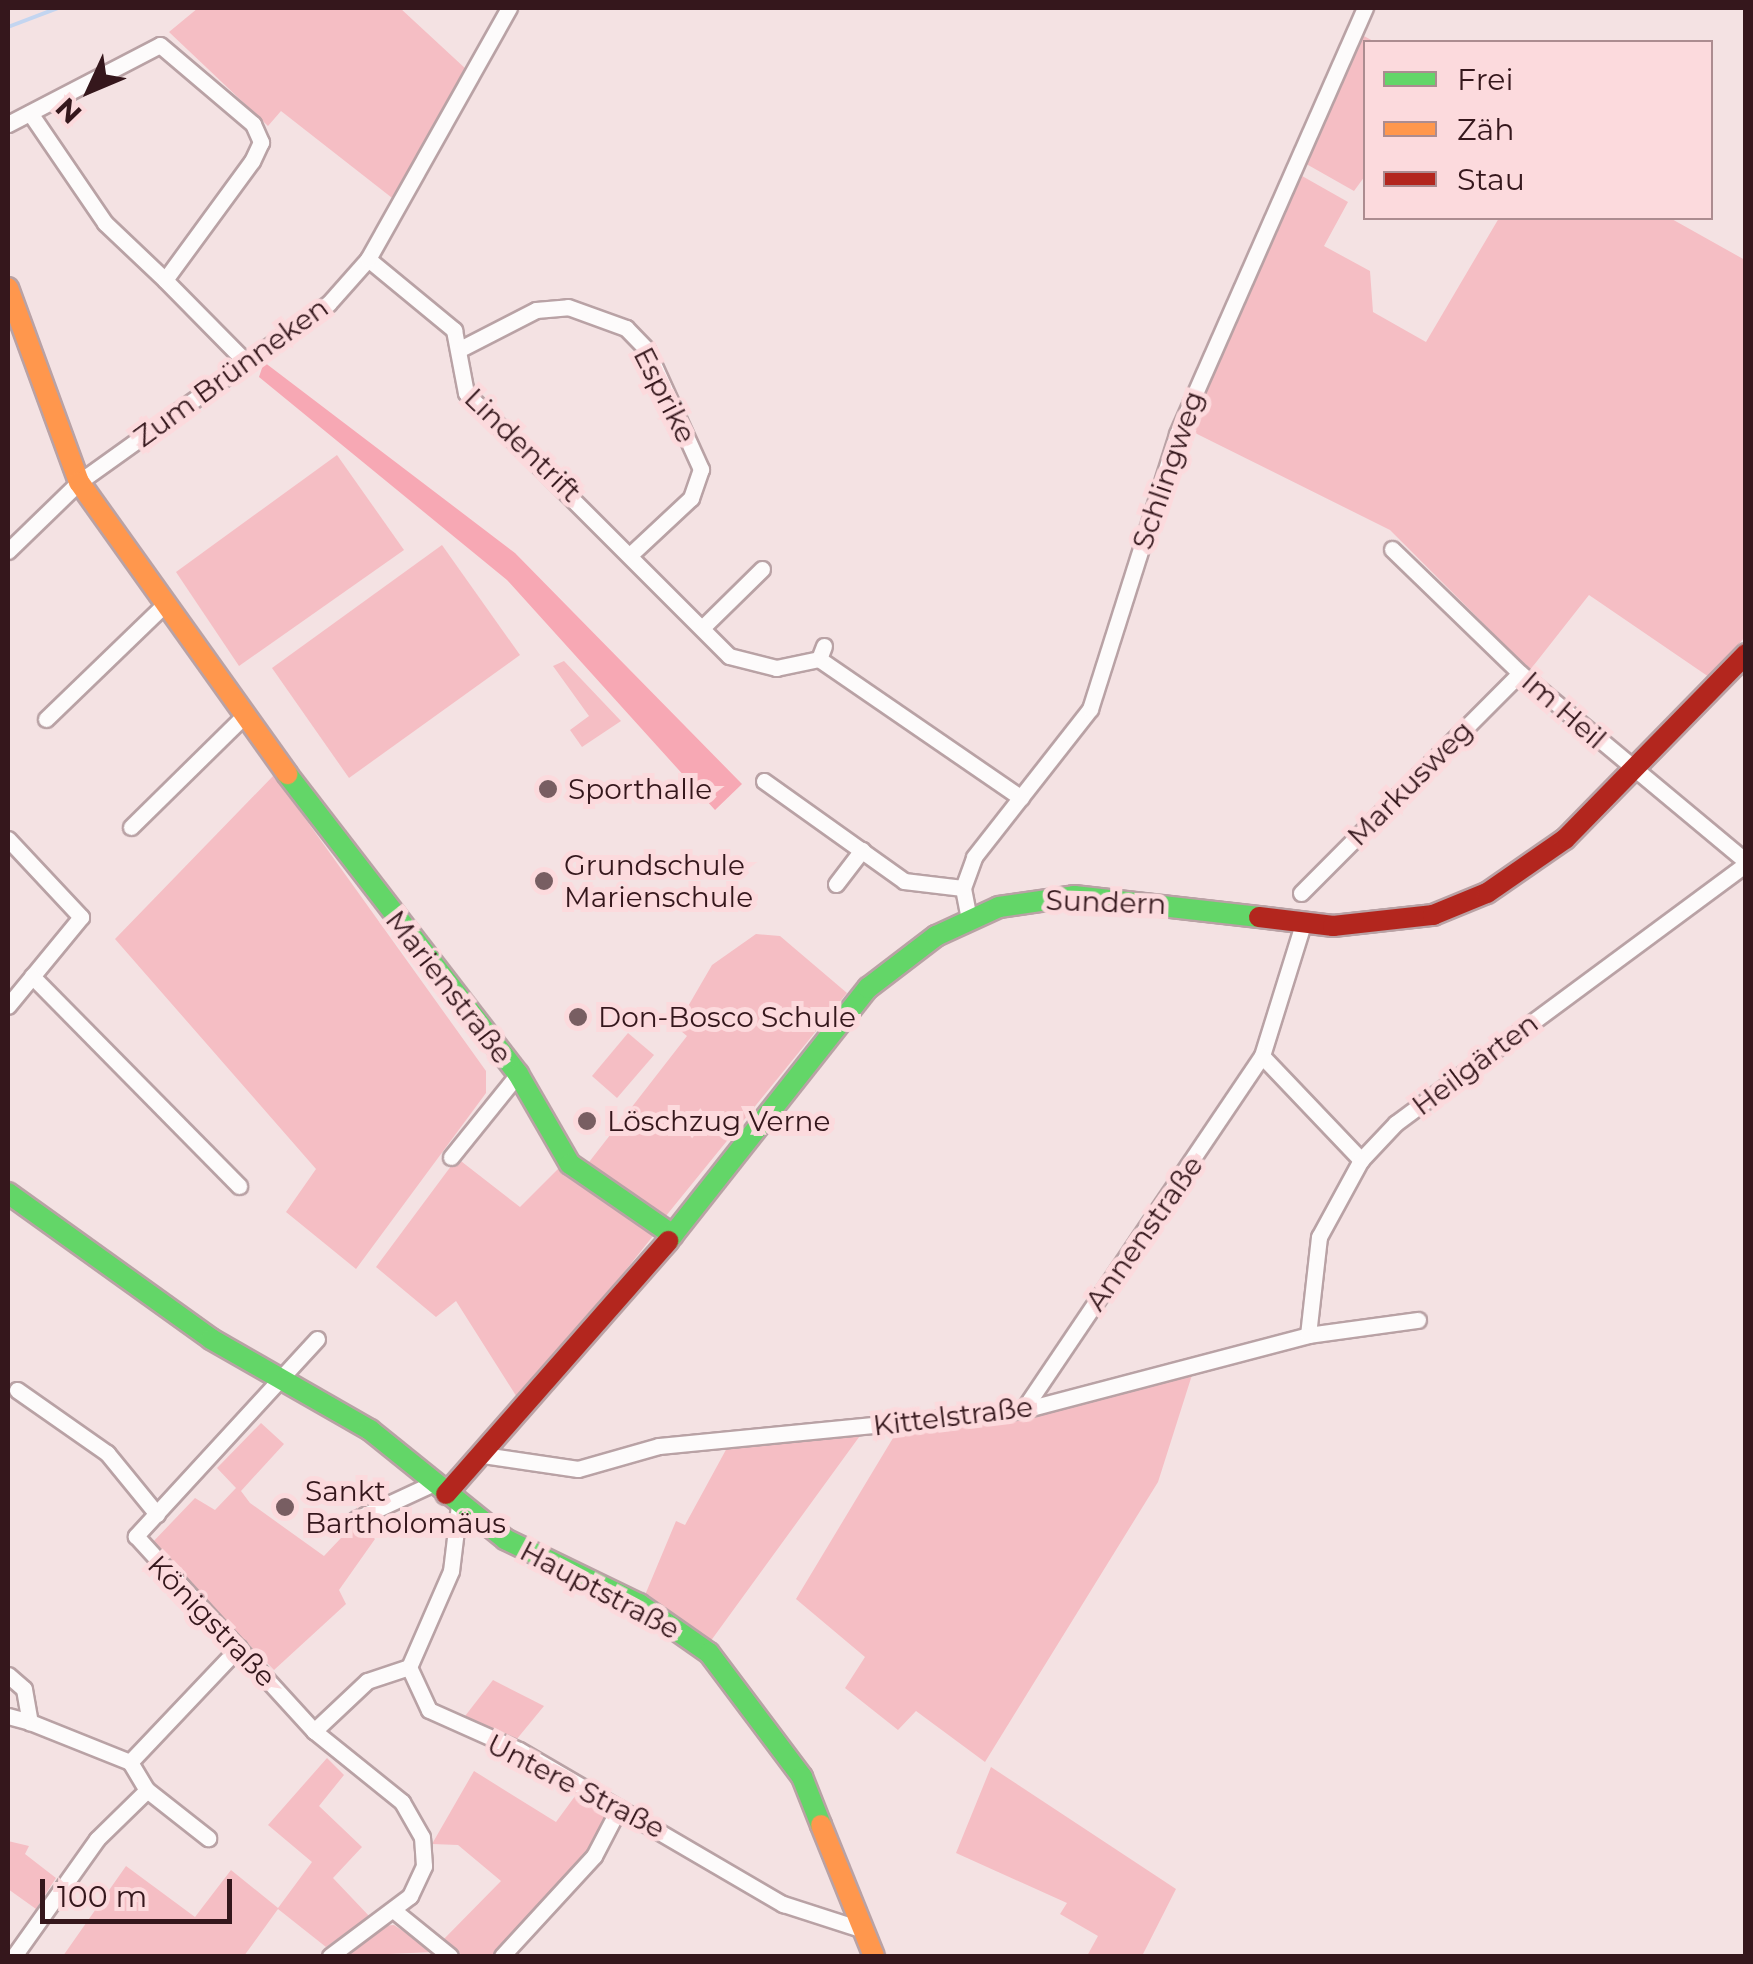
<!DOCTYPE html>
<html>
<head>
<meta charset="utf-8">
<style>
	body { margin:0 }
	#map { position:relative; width:1753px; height:1964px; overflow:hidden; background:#f4e2e3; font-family:Montserrat,sans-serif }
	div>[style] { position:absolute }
	.green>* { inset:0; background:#f5bec4 }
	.forest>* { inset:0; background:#f7a8b4 }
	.stream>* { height:4px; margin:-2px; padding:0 2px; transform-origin:2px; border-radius:2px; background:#c3d5f0 }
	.roads { filter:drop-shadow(2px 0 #b9a2a5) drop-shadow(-2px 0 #b9a2a5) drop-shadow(0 2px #b9a2a5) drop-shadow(0 -2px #b9a2a5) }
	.street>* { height:15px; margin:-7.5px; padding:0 7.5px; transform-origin:7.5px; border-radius:7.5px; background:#fdfbfb }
	.fast>* { height:20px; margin:-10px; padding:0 10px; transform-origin:10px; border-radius:10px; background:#63d668 }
	.slow>* { height:20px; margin:-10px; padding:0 10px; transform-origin:10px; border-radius:10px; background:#ff974d }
	.jam>* { height:20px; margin:-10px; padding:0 10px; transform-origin:10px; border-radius:10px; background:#b3261e }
	.dots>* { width:28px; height:28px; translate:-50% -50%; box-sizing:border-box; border:5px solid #fcdadd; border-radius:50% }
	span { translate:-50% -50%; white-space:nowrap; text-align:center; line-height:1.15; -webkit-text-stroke:10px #fcdadd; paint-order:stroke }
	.street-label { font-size:28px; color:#35171c }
	.poi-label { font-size:28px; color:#35171c }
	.left { translate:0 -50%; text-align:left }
	.frame { position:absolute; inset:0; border:10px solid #35171c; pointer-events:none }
	.legend { position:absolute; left:1363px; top:40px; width:350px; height:180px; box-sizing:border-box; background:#fcdadd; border:2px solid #ac8c90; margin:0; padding:12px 18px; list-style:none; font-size:30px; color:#35171c }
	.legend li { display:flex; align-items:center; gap:20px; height:50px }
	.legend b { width:50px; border:2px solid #ac8c90 }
	.north { position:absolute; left:40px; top:40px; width:100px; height:100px; -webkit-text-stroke:8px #fcdadd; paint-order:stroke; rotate:226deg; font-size:28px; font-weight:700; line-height:40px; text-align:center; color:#35171c }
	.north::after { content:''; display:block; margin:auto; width:35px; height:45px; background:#35171c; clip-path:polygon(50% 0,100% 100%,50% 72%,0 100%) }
	.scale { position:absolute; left:40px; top:1879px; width:192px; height:45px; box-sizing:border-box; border:5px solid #35171c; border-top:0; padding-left:12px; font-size:30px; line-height:35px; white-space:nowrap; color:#35171c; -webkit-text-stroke:8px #fcdadd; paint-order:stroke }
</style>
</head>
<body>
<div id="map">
	<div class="green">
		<i style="clip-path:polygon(198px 8px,400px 8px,467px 70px,396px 201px,281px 111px,268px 126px,169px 32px)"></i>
		<i style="clip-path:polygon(1362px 35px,1375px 42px,1366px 42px,1365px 176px,1354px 191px,1301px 161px)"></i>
		<i style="clip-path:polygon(1295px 172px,1348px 202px,1324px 246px,1370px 271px,1373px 312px,1426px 342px,1499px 218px,1670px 218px,1745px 260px,1745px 637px,1709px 677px,1589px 595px,1530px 670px,1390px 530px,1189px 430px)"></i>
		<i style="clip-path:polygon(337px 455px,404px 550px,239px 666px,176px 572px)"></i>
		<i style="clip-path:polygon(442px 545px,520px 655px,349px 778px,272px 668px)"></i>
		<i style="clip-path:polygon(564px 661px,621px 721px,582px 747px,570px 730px,589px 716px,553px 666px)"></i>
		<i style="clip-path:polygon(274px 775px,486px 1071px,486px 1093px,356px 1269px,286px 1212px,316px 1169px,115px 939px)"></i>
		<i style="clip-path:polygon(756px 934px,780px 936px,847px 993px,661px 1222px,586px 1166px,687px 1036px,676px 1027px,712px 965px)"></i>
		<i style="clip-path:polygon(628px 1033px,654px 1055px,617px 1098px,592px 1076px)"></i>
		<i style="clip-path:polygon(457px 1158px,520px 1207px,560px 1167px,653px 1236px,520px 1402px,456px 1301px,436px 1317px,376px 1267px)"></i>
		<i style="clip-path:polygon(1192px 1375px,1158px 1482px,985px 1762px,916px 1711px,898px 1730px,845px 1688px,865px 1657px,796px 1599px,893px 1438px)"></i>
		<i style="clip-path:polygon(261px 1423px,284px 1444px,241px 1491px,250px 1503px,324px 1556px,357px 1521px,375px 1539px,339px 1590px,346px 1604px,274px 1670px,150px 1545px,195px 1498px,215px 1510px,236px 1488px,217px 1468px)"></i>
		<i style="clip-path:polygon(862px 1433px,710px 1642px,645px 1595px,676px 1521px,685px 1525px,728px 1446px)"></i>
		<i style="clip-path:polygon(493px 1680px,544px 1706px,516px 1740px,462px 1720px)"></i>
		<i style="clip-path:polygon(327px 1758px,344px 1775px,319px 1806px,362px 1847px,333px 1878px,370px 1917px,326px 1947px,278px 1909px,244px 1956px,63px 1956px,126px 1866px,195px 1917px,231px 1870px,278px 1908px,312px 1862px,268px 1825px)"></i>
		<i style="clip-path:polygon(991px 1767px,1176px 1889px,1142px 1956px,1087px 1956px,1098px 1936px,1060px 1914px,1067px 1903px,956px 1853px)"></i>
		<i style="clip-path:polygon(474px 1771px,556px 1822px,578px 1792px,608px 1812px,586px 1857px,497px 1956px,464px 1956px,441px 1942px,501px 1881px,458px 1845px,432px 1844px)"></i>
		<i style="clip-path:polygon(8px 1841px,29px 1846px,25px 1854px,56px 1878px,36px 1909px,8px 1889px)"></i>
		<i style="clip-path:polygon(394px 1925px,434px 1952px,342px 1956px,380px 1926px)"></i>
	</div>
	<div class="forest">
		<i style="clip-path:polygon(264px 362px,515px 553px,742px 784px,715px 810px,507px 580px,259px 377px)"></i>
	</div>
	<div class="stream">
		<i style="left:8px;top:27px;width:53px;rotate:-20.8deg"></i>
	</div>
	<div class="roads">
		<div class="street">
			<i style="left:30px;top:113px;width:133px;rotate:55.7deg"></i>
			<i style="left:105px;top:223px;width:83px;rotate:43.5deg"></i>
			<i style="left:8px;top:124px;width:171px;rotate:-27.5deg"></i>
			<i style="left:160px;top:45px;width:122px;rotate:40.3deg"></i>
			<i style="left:253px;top:124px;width:20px;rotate:66deg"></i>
			<i style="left:261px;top:142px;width:21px;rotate:115deg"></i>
			<i style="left:252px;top:161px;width:147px;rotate:126.2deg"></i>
			<i style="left:165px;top:280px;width:115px;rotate:45.4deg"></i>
			<i style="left:368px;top:259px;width:112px;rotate:39.5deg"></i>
			<i style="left:454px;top:330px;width:64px;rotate:79.2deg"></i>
			<i style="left:466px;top:393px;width:372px;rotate:45deg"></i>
			<i style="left:729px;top:656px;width:49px;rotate:14.3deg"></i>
			<i style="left:776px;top:668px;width:44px;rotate:-11.8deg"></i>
			<i style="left:819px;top:659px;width:14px;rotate:-69deg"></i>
			<i style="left:464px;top:347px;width:81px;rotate:-27.2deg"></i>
			<i style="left:536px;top:310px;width:32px;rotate:-5deg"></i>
			<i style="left:568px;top:307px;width:62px;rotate:19.9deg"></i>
			<i style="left:626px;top:328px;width:30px;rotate:46deg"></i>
			<i style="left:647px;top:350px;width:131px;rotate:65.6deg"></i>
			<i style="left:701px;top:469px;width:31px;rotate:109deg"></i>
			<i style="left:691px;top:498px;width:82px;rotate:137deg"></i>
			<i style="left:1392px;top:549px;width:178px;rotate:44.1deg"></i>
			<i style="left:1520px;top:673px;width:294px;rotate:39.8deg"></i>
			<i style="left:8px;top:551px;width:99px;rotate:-44.2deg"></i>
			<i style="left:79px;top:482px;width:307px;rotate:-35.6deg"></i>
			<i style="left:329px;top:303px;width:59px;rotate:-48.4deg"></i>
			<i style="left:368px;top:259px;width:288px;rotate:-60.7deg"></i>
			<i style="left:702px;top:628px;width:84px;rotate:-44.5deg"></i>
			<i style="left:819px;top:659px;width:245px;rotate:34.5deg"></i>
			<i style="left:46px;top:719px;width:165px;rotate:-44deg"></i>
			<i style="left:764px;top:781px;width:172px;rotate:35.5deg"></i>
			<i style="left:904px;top:881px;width:59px;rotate:6.8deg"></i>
			<i style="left:131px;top:827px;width:157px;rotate:-44.5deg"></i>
			<i style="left:8px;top:839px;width:107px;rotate:46.9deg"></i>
			<i style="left:81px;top:917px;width:115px;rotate:129.4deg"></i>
			<i style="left:836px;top:884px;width:43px;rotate:-52.6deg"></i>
			<i style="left:1301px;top:893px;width:310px;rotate:-45.1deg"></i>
			<i style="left:969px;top:919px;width:32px;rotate:-101deg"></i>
			<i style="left:963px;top:888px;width:33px;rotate:-70deg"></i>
			<i style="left:974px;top:857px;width:188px;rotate:-51.9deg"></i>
			<i style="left:1090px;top:709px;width:288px;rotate:-72.4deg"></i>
			<i style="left:1177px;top:434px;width:466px;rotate:-66.2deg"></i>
			<i style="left:1303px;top:924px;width:138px;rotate:107.3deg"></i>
			<i style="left:1262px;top:1056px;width:144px;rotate:46.4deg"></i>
			<i style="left:32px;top:976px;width:295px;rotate:45.4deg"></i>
			<i style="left:451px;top:1157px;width:107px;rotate:-51.1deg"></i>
			<i style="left:1308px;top:1335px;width:99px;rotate:-83.6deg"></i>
			<i style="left:1319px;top:1237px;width:88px;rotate:-61.4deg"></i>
			<i style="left:1361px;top:1160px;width:51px;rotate:-46.6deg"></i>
			<i style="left:1396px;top:1123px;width:435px;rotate:-36.5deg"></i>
			<i style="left:317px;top:1339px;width:268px;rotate:132.6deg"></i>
			<i style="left:136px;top:1536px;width:264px;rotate:47.6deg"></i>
			<i style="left:314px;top:1731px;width:73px;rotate:-43.3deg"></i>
			<i style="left:367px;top:1681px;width:44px;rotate:-18.4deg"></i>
			<i style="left:17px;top:1390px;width:110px;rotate:35deg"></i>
			<i style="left:107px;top:1453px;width:79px;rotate:50.7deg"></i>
			<i style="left:1023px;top:1410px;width:427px;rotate:-56deg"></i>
			<i style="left:483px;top:1455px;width:96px;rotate:8.4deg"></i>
			<i style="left:578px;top:1469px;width:84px;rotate:-15.9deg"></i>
			<i style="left:659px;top:1446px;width:366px;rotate:-5.6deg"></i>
			<i style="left:1023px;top:1410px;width:295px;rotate:-14.7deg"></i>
			<i style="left:1308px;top:1335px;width:111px;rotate:-7.8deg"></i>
			<i style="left:459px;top:1505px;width:66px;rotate:96.9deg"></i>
			<i style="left:451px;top:1571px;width:105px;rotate:113.6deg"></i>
			<i style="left:409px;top:1667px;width:47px;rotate:65.1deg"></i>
			<i style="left:429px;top:1710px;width:98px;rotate:24deg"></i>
			<i style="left:519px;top:1750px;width:306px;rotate:30.3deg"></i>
			<i style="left:783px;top:1904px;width:85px;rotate:17.8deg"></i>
			<i style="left:356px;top:1519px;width:86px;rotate:-24.8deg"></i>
			<i style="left:8px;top:1675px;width:21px;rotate:41deg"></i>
			<i style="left:24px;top:1689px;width:34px;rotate:80deg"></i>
			<i style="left:30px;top:1722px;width:108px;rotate:21.8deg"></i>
			<i style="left:130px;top:1762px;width:158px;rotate:-46.5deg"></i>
			<i style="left:8px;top:1716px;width:23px;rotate:15deg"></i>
			<i style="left:314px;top:1731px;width:113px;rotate:38.9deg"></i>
			<i style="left:402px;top:1802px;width:40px;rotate:60.3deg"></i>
			<i style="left:422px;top:1837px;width:29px;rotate:86deg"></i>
			<i style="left:424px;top:1866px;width:33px;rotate:115deg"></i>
			<i style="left:410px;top:1896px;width:100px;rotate:143.1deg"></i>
			<i style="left:130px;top:1762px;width:33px;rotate:59deg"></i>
			<i style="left:147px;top:1790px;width:78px;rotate:38.2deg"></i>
			<i style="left:397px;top:1913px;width:68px;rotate:39.1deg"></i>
			<i style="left:14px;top:1956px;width:143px;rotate:-54.6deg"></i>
			<i style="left:97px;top:1839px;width:70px;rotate:-44.4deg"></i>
			<i style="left:502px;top:1956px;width:136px;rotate:-47.4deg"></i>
			<i style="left:594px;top:1856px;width:54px;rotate:-62.5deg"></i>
		</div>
		<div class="fast">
			<i style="left:287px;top:774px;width:379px;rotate:52.4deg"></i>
			<i style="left:518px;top:1074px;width:104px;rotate:60deg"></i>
			<i style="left:570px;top:1164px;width:125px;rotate:34.6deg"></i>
			<i style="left:8px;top:1193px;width:250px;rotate:35.7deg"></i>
			<i style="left:211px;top:1339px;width:183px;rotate:29.8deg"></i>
			<i style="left:370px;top:1430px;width:174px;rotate:38.9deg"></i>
			<i style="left:505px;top:1539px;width:149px;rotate:25.9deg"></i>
			<i style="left:639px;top:1604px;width:85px;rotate:35deg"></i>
			<i style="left:709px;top:1653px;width:155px;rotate:53.1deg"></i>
			<i style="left:802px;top:1777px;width:52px;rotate:68.4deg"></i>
			<i style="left:668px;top:1241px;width:323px;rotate:-51.7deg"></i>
			<i style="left:868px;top:988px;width:86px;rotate:-37.4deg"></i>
			<i style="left:936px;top:936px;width:69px;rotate:-24.7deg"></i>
			<i style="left:999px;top:907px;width:76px;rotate:-8.3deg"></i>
			<i style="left:1074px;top:896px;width:186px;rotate:6.5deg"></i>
		</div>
		<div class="slow">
			<i style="left:8px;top:288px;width:207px;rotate:69.9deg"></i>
			<i style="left:79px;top:482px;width:359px;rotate:54.5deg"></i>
			<i style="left:821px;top:1825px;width:141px;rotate:68deg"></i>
		</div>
		<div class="jam">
			<i style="left:1259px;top:917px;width:75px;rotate:6.9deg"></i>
			<i style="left:1333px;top:926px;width:101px;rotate:-6.3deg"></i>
			<i style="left:1433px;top:915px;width:58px;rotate:-22.2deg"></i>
			<i style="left:1487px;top:893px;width:95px;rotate:-34.7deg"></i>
			<i style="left:1565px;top:839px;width:259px;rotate:-45.6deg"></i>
			<i style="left:446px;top:1494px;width:337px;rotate:-48.7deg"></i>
		</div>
	</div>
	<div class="dots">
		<i style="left:548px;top:789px;background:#785e62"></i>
		<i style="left:544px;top:881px;background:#785e62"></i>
		<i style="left:578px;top:1017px;background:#785e62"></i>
		<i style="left:587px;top:1121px;background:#785e62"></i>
		<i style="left:285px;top:1507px;background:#785e62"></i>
	</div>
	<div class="street-label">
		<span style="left:231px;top:372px;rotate:-36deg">Zum Brünneken</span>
		<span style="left:665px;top:395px;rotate:63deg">Esprike</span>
		<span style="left:523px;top:445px;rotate:44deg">Lindentrift</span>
		<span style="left:1168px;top:470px;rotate:-71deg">Schlingweg</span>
		<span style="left:1564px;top:710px;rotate:41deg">Im Heil</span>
		<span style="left:1410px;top:783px;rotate:-45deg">Markusweg</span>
		<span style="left:1106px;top:902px;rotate:2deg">Sundern</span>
		<span style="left:449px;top:987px;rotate:52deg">Marienstraße</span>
		<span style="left:1475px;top:1064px;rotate:-37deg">Heilgärten</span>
		<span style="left:1144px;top:1233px;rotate:-55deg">Annenstraße</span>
		<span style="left:953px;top:1416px;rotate:-7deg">Kittelstraße</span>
		<span style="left:600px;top:1590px;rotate:28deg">Hauptstraße</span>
		<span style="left:212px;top:1621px;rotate:46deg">Königstraße</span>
		<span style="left:576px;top:1786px;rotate:27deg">Untere Straße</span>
	</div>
	<div class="poi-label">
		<span class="left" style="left:568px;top:789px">Sporthalle</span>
		<span class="left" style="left:564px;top:881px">Grundschule<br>Marienschule</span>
		<span class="left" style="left:598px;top:1017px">Don-Bosco Schule</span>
		<span class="left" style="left:607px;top:1121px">Löschzug Verne</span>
		<span class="left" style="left:305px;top:1507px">Sankt<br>Bartholomäus</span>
	</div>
	<div class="frame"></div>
	<ul class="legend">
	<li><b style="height:12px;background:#63d668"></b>Frei</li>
	<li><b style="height:12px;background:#ff974d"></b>Zäh</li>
	<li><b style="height:12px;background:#b3261e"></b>Stau</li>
	</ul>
	<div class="north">N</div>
	<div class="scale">100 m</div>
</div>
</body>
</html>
